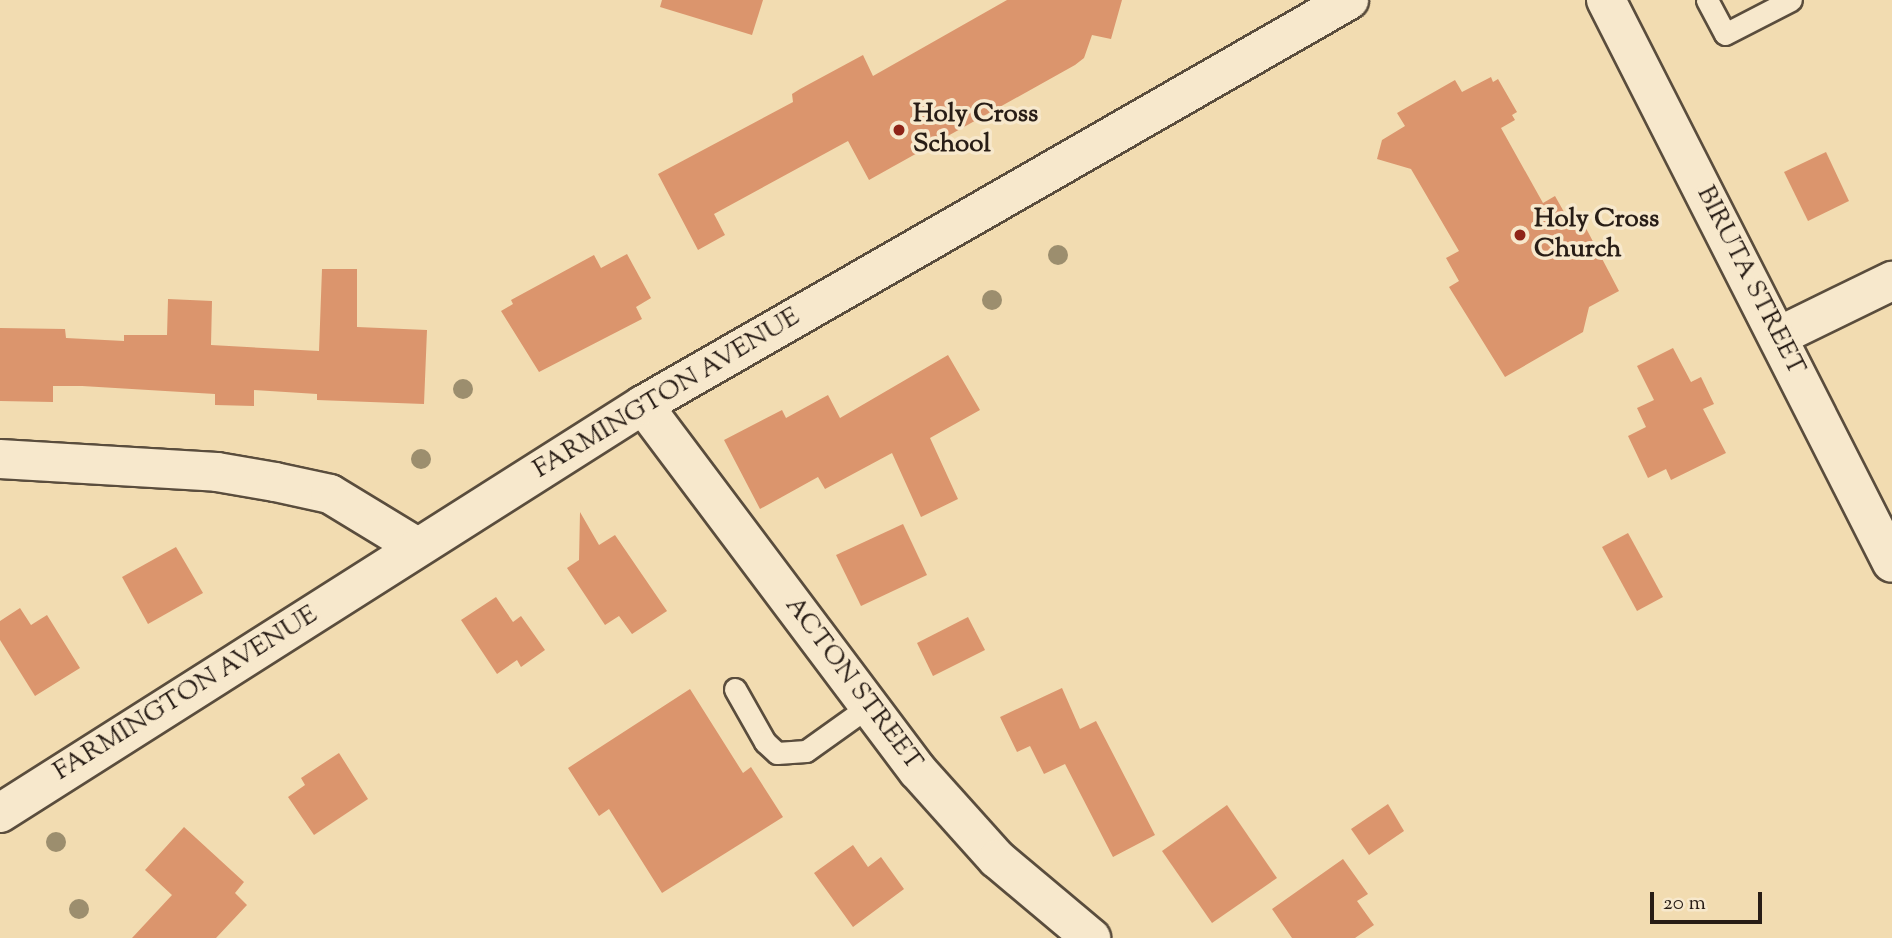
<!DOCTYPE html>
<html>
<head>
<meta charset="utf-8">
<style>
	body { margin:0 }
	#map { position:relative; width:1892px; height:938px; overflow:hidden; background:#f2dcb1; font-family:"Sorts Mill Goudy",serif }
	div>[style] { position:absolute }
	.building>* { inset:0; background:#db956d }
	.roads { filter:drop-shadow(2px 0 #5a4d3d) drop-shadow(-2px 0 #5a4d3d) drop-shadow(0 2px #5a4d3d) drop-shadow(0 -2px #5a4d3d) }
	.service>* { height:21px; margin:-10.5px; padding:0 10.5px; transform-origin:10.5px; border-radius:10.5px; background:#f7e8cc }
	.minor>* { height:38px; margin:-19px; padding:0 19px; transform-origin:19px; border-radius:19px; background:#f7e8cc }
	.secondary>* { height:38px; margin:-19px; padding:0 19px; transform-origin:19px; border-radius:19px; background:#f7e8cc }
	.trees>* { width:20px; height:20px; margin:-10px; border-radius:50%; background:#9c8e6e }
	.dots>* { width:19px; height:19px; translate:-50% -50%; box-sizing:border-box; border:4px solid #f7e8cc; border-radius:50% }
	span { translate:-50% -50%; white-space:nowrap; text-align:center; line-height:1.15; -webkit-text-stroke:7px #f7e8cc; paint-order:stroke }
	.poi-label { font-size:26px; color:#281d16; font-weight:700 }
	.left { translate:0 -50%; text-align:left }
	.street-label { font-size:26px; color:#281d16 }
	.scale { position:absolute; left:1650px; top:892px; width:112px; height:32px; box-sizing:border-box; border:4px solid #281d16; border-top:0; padding-left:9px; font-size:21px; line-height:24px; white-space:nowrap; color:#281d16; -webkit-text-stroke:5px #f7e8cc; paint-order:stroke }
</style>
</head>
<body>
<div id="map">
	<div class="building">
		<i style="clip-path:polygon(662px 0,763px 0,752px 35px,660px 7px)"></i>
		<i style="clip-path:polygon(1007px 0,1122px 0,1111px 39px,1092px 35px,1084px 58px,1075px 65px,869px 180px,848px 141px,714px 214px,725px 235px,698px 250px,658px 174px,793px 102px,792px 94px,800px 89px,863px 55px,873px 76px)"></i>
		<i style="clip-path:polygon(1491px 77px,1493px 82px,1498px 79px,1517px 112px,1512px 115px,1515px 120px,1501px 128px,1543px 203px,1555px 196px,1568px 219px,1578px 213px,1619px 291px,1589px 307px,1583px 332px,1505px 377px,1449px 287px,1459px 281px,1446px 258px,1459px 251px,1411px 169px,1377px 159px,1382px 140px,1405px 126px,1397px 113px,1455px 80px,1462px 92px)"></i>
		<i style="clip-path:polygon(1826px 152px,1849px 201px,1808px 221px,1784px 172px)"></i>
		<i style="clip-path:polygon(627px 254px,651px 298px,636px 307px,642px 319px,539px 372px,501px 311px,513px 304px,511px 300px,594px 255px,601px 268px)"></i>
		<i style="clip-path:polygon(322px 269px,357px 269px,357px 327px,427px 330px,424px 404px,317px 400px,317px 394px,254px 390px,254px 406px,215px 405px,215px 394px,82px 386px,53px 386px,53px 402px,0 401px,0 328px,65px 329px,66px 338px,124px 341px,124px 335px,167px 335px,168px 299px,212px 301px,211px 345px,319px 351px)"></i>
		<i style="clip-path:polygon(1673px 348px,1691px 382px,1701px 377px,1714px 404px,1703px 409px,1726px 453px,1671px 480px,1666px 469px,1648px 478px,1628px 436px,1646px 427px,1637px 408px,1654px 400px,1637px 366px)"></i>
		<i style="clip-path:polygon(948px 355px,980px 410px,930px 438px,958px 499px,921px 517px,892px 453px,825px 489px,818px 477px,760px 509px,724px 440px,782px 410px,786px 418px,828px 395px,840px 418px)"></i>
		<i style="clip-path:polygon(580px 512px,599px 545px,615px 535px,667px 611px,632px 634px,619px 616px,605px 625px,567px 568px,579px 560px)"></i>
		<i style="clip-path:polygon(903px 524px,927px 575px,861px 606px,836px 555px)"></i>
		<i style="clip-path:polygon(1628px 533px,1663px 597px,1637px 611px,1602px 547px)"></i>
		<i style="clip-path:polygon(176px 547px,203px 593px,148px 624px,122px 577px)"></i>
		<i style="clip-path:polygon(496px 597px,513px 622px,521px 616px,545px 650px,521px 667px,517px 660px,497px 674px,461px 620px)"></i>
		<i style="clip-path:polygon(20px 608px,31px 625px,47px 615px,80px 668px,35px 696px,0 640px,0 621px)"></i>
		<i style="clip-path:polygon(968px 617px,985px 650px,933px 676px,917px 643px)"></i>
		<i style="clip-path:polygon(1062px 688px,1080px 729px,1096px 721px,1155px 835px,1113px 857px,1065px 764px,1044px 774px,1030px 746px,1017px 752px,1000px 717px)"></i>
		<i style="clip-path:polygon(690px 689px,743px 773px,751px 767px,783px 817px,662px 893px,609px 809px,599px 816px,568px 768px)"></i>
		<i style="clip-path:polygon(339px 753px,368px 799px,314px 835px,288px 797px,305px 785px,301px 778px)"></i>
		<i style="clip-path:polygon(1388px 804px,1404px 831px,1369px 855px,1351px 829px)"></i>
		<i style="clip-path:polygon(1227px 805px,1277px 878px,1212px 923px,1162px 851px)"></i>
		<i style="clip-path:polygon(184px 827px,244px 882px,235px 893px,247px 905px,216px 938px,132px 938px,172px 895px,145px 870px)"></i>
		<i style="clip-path:polygon(853px 845px,868px 867px,881px 857px,904px 889px,853px 927px,814px 873px)"></i>
		<i style="clip-path:polygon(1343px 859px,1368px 894px,1357px 901px,1374px 925px,1355px 938px,1292px 938px,1272px 909px)"></i>
	</div>
	<div class="roads">
		<div class="service">
			<i style="left:1707px;top:0;width:38px;rotate:62deg"></i>
			<i style="left:1725px;top:34px;width:74px;rotate:-27.3deg"></i>
			<i style="left:735px;top:689px;width:61px;rotate:60.5deg"></i>
			<i style="left:765px;top:742px;width:16px;rotate:43deg"></i>
			<i style="left:777px;top:753px;width:29px;rotate:-4deg"></i>
			<i style="left:806px;top:751px;width:77px;rotate:-35.5deg"></i>
		</div>
		<div class="minor">
			<i style="left:1606px;top:0;width:631px;rotate:63.07deg"></i>
			<i style="left:1779px;top:336px;width:126px;rotate:-26deg"></i>
			<i style="left:643px;top:405px;width:458px;rotate:53.1deg"></i>
			<i style="left:918px;top:771px;width:118px;rotate:48.1deg"></i>
			<i style="left:997px;top:859px;width:123px;rotate:40deg"></i>
			<i style="left:0;top:459px;width:217px;rotate:3.4deg"></i>
			<i style="left:217px;top:472px;width:59px;rotate:9.8deg"></i>
			<i style="left:275px;top:482px;width:56px;rotate:12.3deg"></i>
			<i style="left:330px;top:494px;width:102px;rotate:31.3deg"></i>
		</div>
		<div class="secondary">
			<i style="left:0;top:813px;width:762px;rotate:-32.4deg"></i>
			<i style="left:643px;top:405px;width:814px;rotate:-29.84deg"></i>
		</div>
	</div>
	<div class="trees">
		<i style="left:1058px;top:255px"></i>
		<i style="left:992px;top:300px"></i>
		<i style="left:463px;top:389px"></i>
		<i style="left:421px;top:459px"></i>
		<i style="left:56px;top:842px"></i>
		<i style="left:79px;top:909px"></i>
	</div>
	<div class="dots">
		<i style="left:899px;top:130px;background:#8f2418"></i>
		<i style="left:1520px;top:235px;background:#8f2418"></i>
	</div>
	<div class="poi-label">
		<span class="left" style="left:913px;top:130px">Holy Cross<br>School</span>
		<span class="left" style="left:1534px;top:235px">Holy Cross<br>Church</span>
	</div>
	<div class="street-label">
		<span style="left:1750px;top:281px;rotate:63deg">BIRUTA STREET</span>
		<span style="left:667px;top:394px;rotate:-31deg">FARMINGTON AVENUE</span>
		<span style="left:853px;top:684px;rotate:53deg">ACTON STREET</span>
		<span style="left:186px;top:694px;rotate:-32deg">FARMINGTON AVENUE</span>
	</div>
	<div class="scale">20 m</div>
</div>
</body>
</html>
